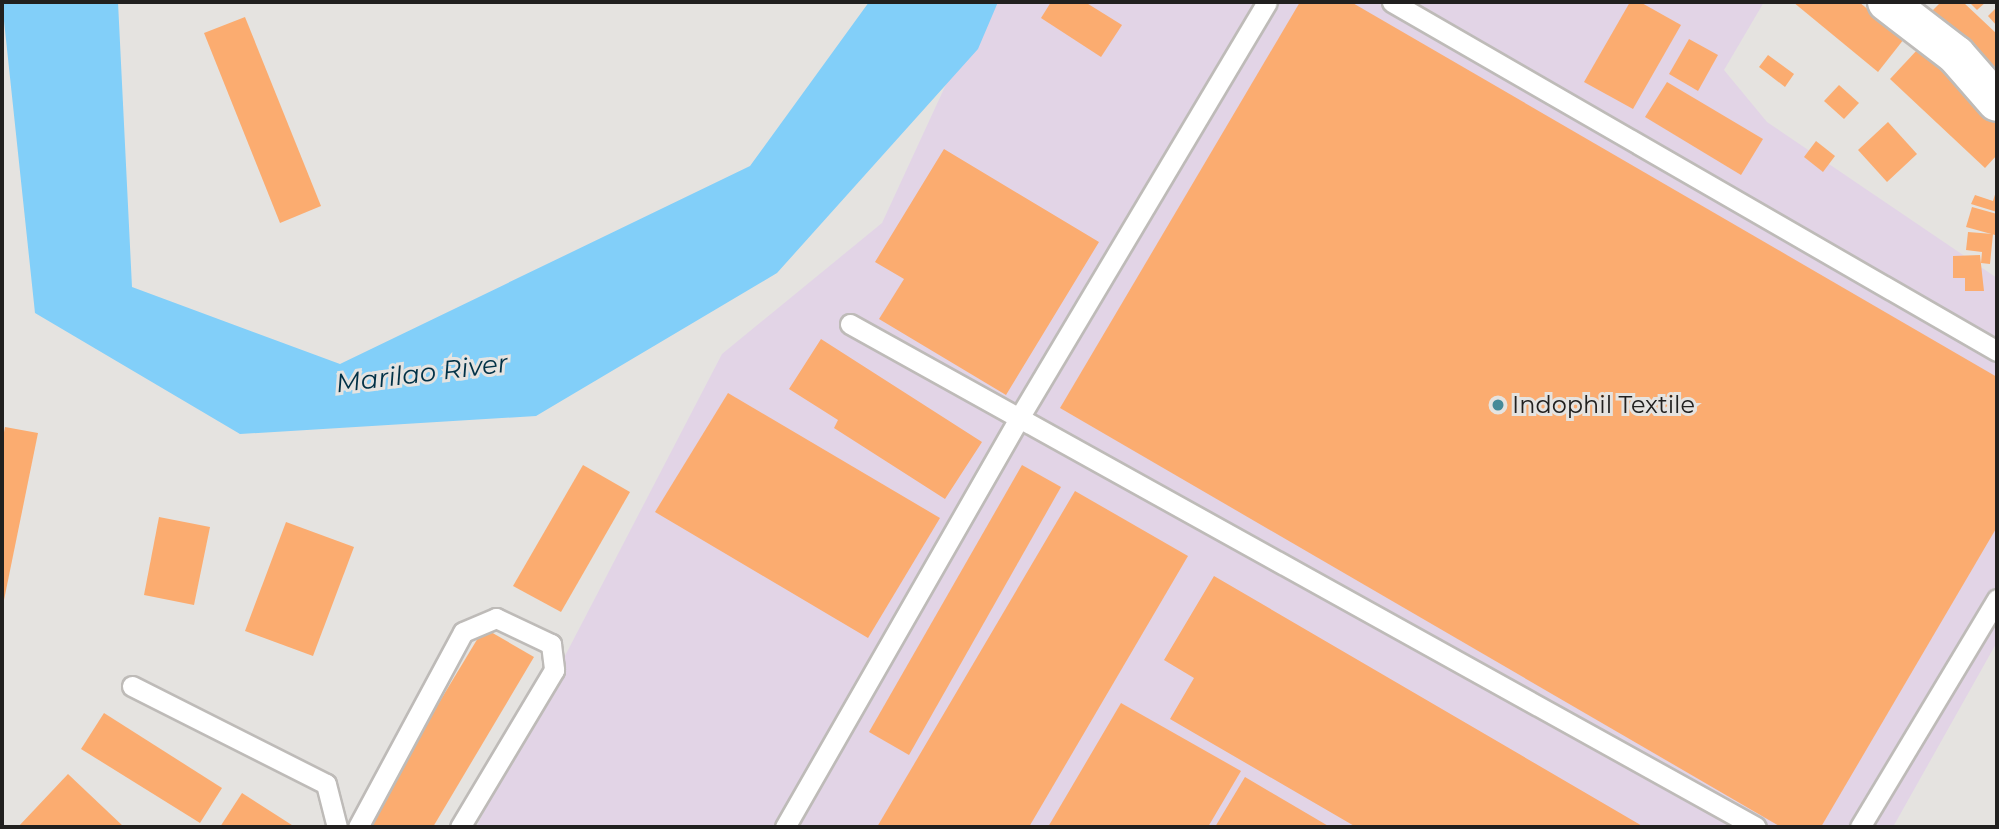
<!DOCTYPE html>
<html>
<head>
<meta charset="utf-8">
<style>
	body { margin:0 }
	#map { position:relative; width:1999px; height:829px; overflow:hidden; background:#e5e3e0; font-family:Montserrat,sans-serif }
	div>[style] { position:absolute }
	.industrial>* { inset:0; background:#e2d4e6 }
	.water>* { inset:0; background:#82cff9 }
	.building>* { inset:0; background:#fbac70 }
	.roads { filter:drop-shadow(2px 0 #bebbb8) drop-shadow(-2px 0 #bebbb8) drop-shadow(0 2px #bebbb8) drop-shadow(0 -2px #bebbb8) }
	.service>* { height:19px; margin:-9.5px; padding:0 9.5px; transform-origin:9.5px; border-radius:9.5px; background:#fff }
	.minor>* { height:38px; margin:-19px; padding:0 19px; transform-origin:19px; border-radius:19px; background:#fff }
	.dots>* { width:19px; height:19px; translate:-50% -50%; box-sizing:border-box; border:4px solid #e5e3e0; border-radius:50% }
	span { translate:-50% -50%; white-space:nowrap; text-align:center; line-height:1.15; -webkit-text-stroke:6px #e5e3e0; paint-order:stroke }
	.poi-label { font-size:24px; color:#21201f }
	.left { translate:0 -50%; text-align:left }
	.water-label { font-size:26px; color:#013146; font-style:italic }
	.frame { position:absolute; inset:0; border:4px solid #21201f; pointer-events:none }
</style>
</head>
<body>
<div id="map">
	<div class="industrial">
		<i style="clip-path:polygon(984px 2px,1764px 2px,1724px 70px,1767px 122px,1997px 278px,1997px 642px,1893px 827px,476px 827px,722px 354px,882px 223px)"></i>
	</div>
	<div class="water">
		<i style="clip-path:polygon(2px 2px,118px 2px,132px 287px,340px 364px,750px 166px,869px 2px,998px 2px,978px 49px,777px 273px,536px 416px,240px 434px,35px 313px)"></i>
	</div>
	<div class="building">
		<i style="clip-path:polygon(1051px 2px,1085px 2px,1122px 25px,1101px 57px,1041px 18px)"></i>
		<i style="clip-path:polygon(1300px 2px,1351px 2px,1997px 377px,1997px 527px,1821px 827px,1781px 827px,1060px 408px)"></i>
		<i style="clip-path:polygon(1630px 2px,1640px 2px,1681px 25px,1633px 109px,1584px 82px)"></i>
		<i style="clip-path:polygon(1793px 2px,1859px 2px,1904px 39px,1878px 72px)"></i>
		<i style="clip-path:polygon(1941px 2px,1963px 2px,1997px 34px,1995px 73px,1924px 19px)"></i>
		<i style="clip-path:polygon(1969px 2px,1986px 2px,1977px 10px)"></i>
		<i style="clip-path:polygon(1997px 7px,1997px 26px,1988px 16px)"></i>
		<i style="clip-path:polygon(245px 17px,321px 206px,280px 223px,204px 33px)"></i>
		<i style="clip-path:polygon(1689px 39px,1718px 55px,1698px 91px,1669px 74px)"></i>
		<i style="clip-path:polygon(1918px 49px,1997px 123px,1997px 155px,1985px 168px,1890px 79px)"></i>
		<i style="clip-path:polygon(1768px 55px,1794px 74px,1785px 87px,1759px 67px)"></i>
		<i style="clip-path:polygon(1667px 82px,1763px 139px,1741px 175px,1645px 117px)"></i>
		<i style="clip-path:polygon(1839px 85px,1859px 103px,1844px 119px,1824px 101px)"></i>
		<i style="clip-path:polygon(1888px 122px,1917px 154px,1887px 182px,1858px 150px)"></i>
		<i style="clip-path:polygon(1816px 141px,1835px 156px,1823px 172px,1804px 157px)"></i>
		<i style="clip-path:polygon(944px 149px,1099px 242px,1006px 395px,879px 319px,904px 279px,875px 262px)"></i>
		<i style="clip-path:polygon(1997px 188px,1997px 212px,1971px 204px,1975px 195px,1993px 201px)"></i>
		<i style="clip-path:polygon(1972px 207px,1997px 214px,1995px 235px,1966px 227px)"></i>
		<i style="clip-path:polygon(1968px 232px,1993px 234px,1990px 264px,1981px 263px,1982px 252px,1966px 250px)"></i>
		<i style="clip-path:polygon(1980px 255px,1984px 291px,1965px 291px,1965px 278px,1953px 278px,1953px 256px)"></i>
		<i style="clip-path:polygon(821px 339px,982px 442px,945px 499px,834px 428px,838px 420px,789px 389px)"></i>
		<i style="clip-path:polygon(728px 393px,940px 518px,868px 638px,655px 512px)"></i>
		<i style="clip-path:polygon(5px 427px,38px 433px,3px 605px,2px 443px)"></i>
		<i style="clip-path:polygon(583px 465px,630px 492px,561px 612px,513px 586px)"></i>
		<i style="clip-path:polygon(1022px 465px,1061px 487px,909px 755px,869px 732px)"></i>
		<i style="clip-path:polygon(1075px 491px,1188px 556px,1029px 827px,877px 827px)"></i>
		<i style="clip-path:polygon(159px 517px,210px 527px,194px 605px,144px 595px)"></i>
		<i style="clip-path:polygon(286px 522px,354px 547px,313px 656px,245px 631px)"></i>
		<i style="clip-path:polygon(1214px 576px,1644px 827px,1356px 827px,1170px 719px,1194px 678px,1164px 660px)"></i>
		<i style="clip-path:polygon(484px 628px,534px 657px,433px 827px,364px 827px)"></i>
		<i style="clip-path:polygon(1121px 703px,1241px 771px,1208px 827px,1048px 827px)"></i>
		<i style="clip-path:polygon(104px 713px,222px 788px,200px 823px,81px 749px)"></i>
		<i style="clip-path:polygon(68px 774px,124px 827px,18px 827px)"></i>
		<i style="clip-path:polygon(1245px 777px,1330px 827px,1215px 827px)"></i>
		<i style="clip-path:polygon(242px 793px,295px 827px,220px 827px)"></i>
	</div>
	<div class="roads">
		<div class="service">
			<i style="left:1392px;top:2px;width:698px;rotate:29.98deg"></i>
			<i style="left:850px;top:324px;width:1036px;rotate:29.04deg"></i>
			<i style="left:132px;top:686px;width:217px;rotate:26.8deg"></i>
			<i style="left:326px;top:784px;width:44px;rotate:75.7deg"></i>
			<i style="left:358px;top:827px;width:221px;rotate:-61.7deg"></i>
			<i style="left:463px;top:632px;width:36px;rotate:-23deg"></i>
			<i style="left:496px;top:618px;width:61px;rotate:25.3deg"></i>
			<i style="left:551px;top:644px;width:26px;rotate:83deg"></i>
			<i style="left:554px;top:670px;width:183px;rotate:120.9deg"></i>
			<i style="left:785px;top:827px;width:471px;rotate:-60.2deg"></i>
			<i style="left:1019px;top:418px;width:484px;rotate:-59.2deg"></i>
			<i style="left:1860px;top:827px;width:266px;rotate:-59deg"></i>
		</div>
		<div class="minor">
			<i style="left:1887px;top:2px;width:87px;rotate:37.5deg"></i>
			<i style="left:1956px;top:55px;width:62px;rotate:48.9deg"></i>
		</div>
	</div>
	<div class="dots">
		<i style="left:1498px;top:405px;background:#468a98"></i>
	</div>
	<div class="poi-label">
		<span class="left" style="left:1512px;top:405px">Indophil Textile</span>
	</div>
	<div class="water-label">
		<span style="left:422px;top:374px;rotate:-7deg">Marilao River</span>
	</div>
	<div class="frame"></div>
</div>
</body>
</html>
